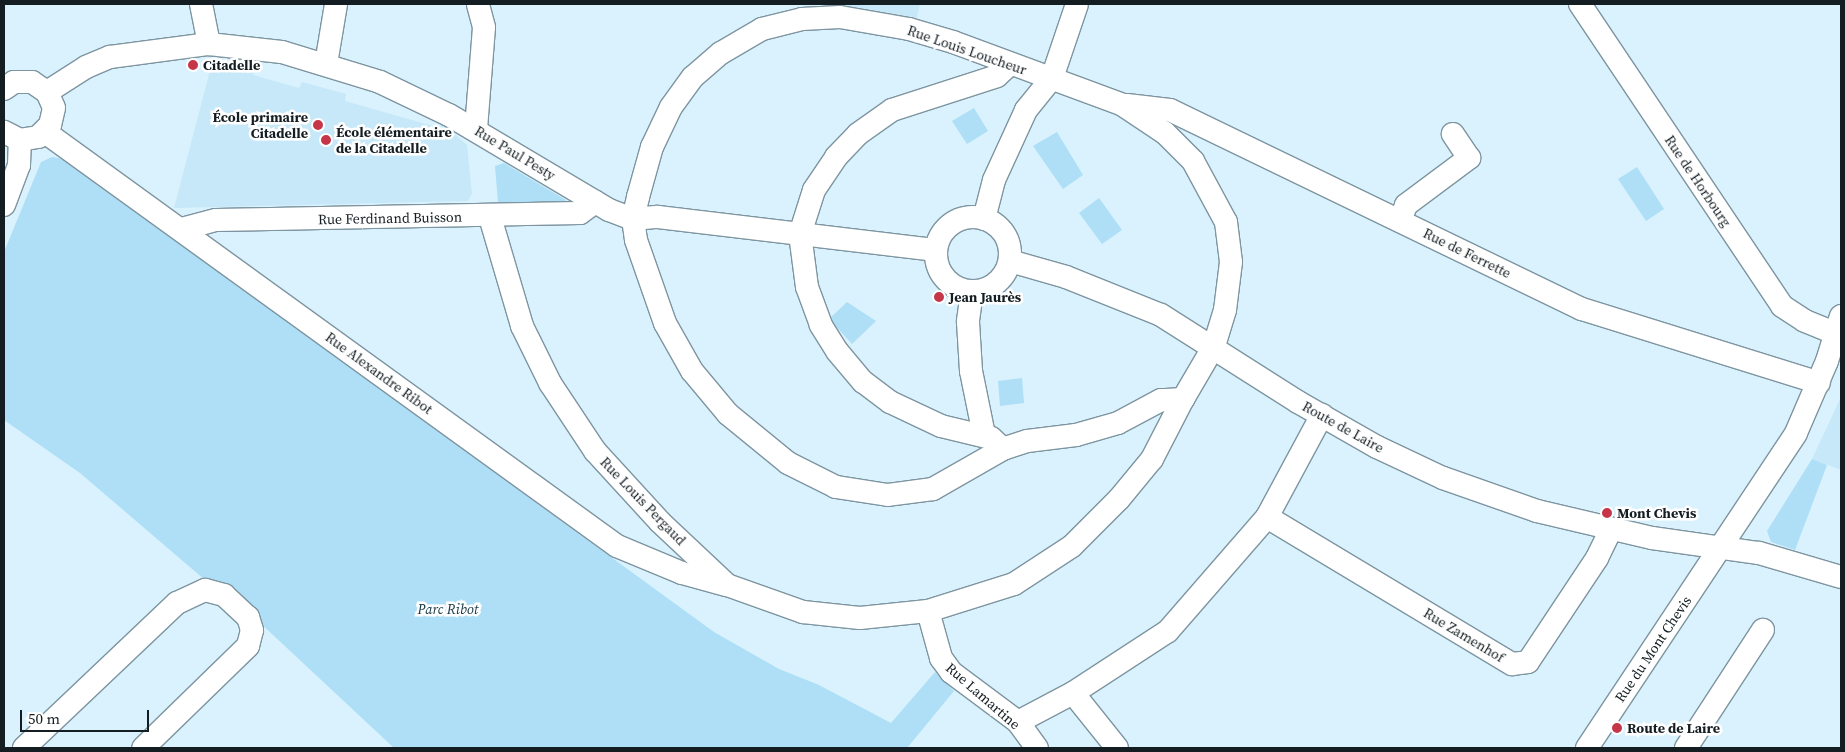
<!DOCTYPE html>
<html>
<head>
<meta charset="utf-8">
<style>
	body { margin:0 }
	#map { position:relative; width:1845px; height:752px; overflow:hidden; background:#d9f2fe; font-family:"Source Serif 4",serif }
	div>[style] { position:absolute }
	.built>* { inset:0; background:#c7e8f8 }
	.green>* { inset:0; background:#aedff6 }
	.roads { filter:drop-shadow(1px 0 #7e95a0) drop-shadow(-1px 0 #7e95a0) drop-shadow(0 1px #7e95a0) drop-shadow(0 -1px #7e95a0) }
	.minor>* { height:22px; margin:-11px; padding:0 11px; transform-origin:11px; border-radius:11px; background:#fff }
	.minor>.ring { margin:-11px; padding:0; box-sizing:content-box; background:none; border:22px solid #fff; border-radius:50% }
	.dots>* { width:14px; height:14px; translate:-50% -50%; box-sizing:border-box; border:2px solid #fff; border-radius:50% }
	span { translate:-50% -50%; white-space:nowrap; text-align:center; line-height:1.15; -webkit-text-stroke:5px #fff; paint-order:stroke }
	.street-label { font-size:14px; color:#141d21 }
	.poi-label { font-size:14px; color:#141d21; font-weight:700 }
	.left { translate:0 -50%; text-align:left }
	.right { translate:-100% -50%; text-align:right }
	.park-label { font-size:14px; color:#133341; font-style:italic }
	.frame { position:absolute; inset:0; border:5px solid #141d21; pointer-events:none }
	.scale { position:absolute; left:20px; top:710px; width:129px; height:22px; box-sizing:border-box; border:2px solid #141d21; border-top:0; padding-left:6px; font-size:15px; line-height:18px; white-space:nowrap; color:#141d21; -webkit-text-stroke:4px #fff; paint-order:stroke }
</style>
</head>
<body>
<div id="map">
	<div class="built">
		<i style="clip-path:polygon(833px 4px,920px 4px,917px 18px)"></i>
		<i style="clip-path:polygon(212px 63px,254px 71px,253px 75px,299px 88px,302px 82px,339px 92px,346px 94px,345px 101px,440px 128px,442px 123px,467px 145px,472px 194px,468px 201px,174px 208px)"></i>
		<i style="clip-path:polygon(1841px 397px,1841px 470px,1812px 459px)"></i>
	</div>
	<div class="green">
		<i style="clip-path:polygon(974px 108px,988px 131px,967px 144px,952px 121px)"></i>
		<i style="clip-path:polygon(1057px 132px,1083px 175px,1063px 189px,1033px 146px)"></i>
		<i style="clip-path:polygon(52px 157px,64px 159px,714px 632px,779px 669px,819px 685px,891px 723px,935px 672px,954px 691px,907px 748px,394px 748px,229px 594px,212px 586px,80px 473px,4px 420px,4px 252px,41px 162px)"></i>
		<i style="clip-path:polygon(504px 163px,566px 200px,565px 202px,498px 203px,495px 166px)"></i>
		<i style="clip-path:polygon(1637px 167px,1664px 209px,1646px 221px,1618px 179px)"></i>
		<i style="clip-path:polygon(1099px 198px,1122px 230px,1102px 244px,1079px 213px)"></i>
		<i style="clip-path:polygon(847px 302px,876px 321px,852px 344px,829px 319px)"></i>
		<i style="clip-path:polygon(1022px 378px,1024px 403px,1000px 406px,998px 381px)"></i>
		<i style="clip-path:polygon(1812px 459px,1827px 465px,1795px 550px,1771px 542px,1767px 531px)"></i>
	</div>
	<div class="roads">
		<div class="minor">
			<i style="left:201px;top:4px;width:41px;rotate:78.7deg"></i>
			<i style="left:1580px;top:4px;width:363px;rotate:56.2deg"></i>
			<i style="left:1782px;top:306px;width:27px;rotate:33deg"></i>
			<i style="left:1805px;top:321px;width:35px;rotate:22deg"></i>
			<i style="left:840px;top:17px;width:70px;rotate:9.9deg"></i>
			<i style="left:909px;top:29px;width:46px;rotate:16.5deg"></i>
			<i style="left:953px;top:42px;width:181px;rotate:20.3deg"></i>
			<i style="left:1123px;top:105px;width:50px;rotate:33.7deg"></i>
			<i style="left:1165px;top:133px;width:40px;rotate:45deg"></i>
			<i style="left:1193px;top:161px;width:69px;rotate:61.6deg"></i>
			<i style="left:1226px;top:222px;width:40px;rotate:82.9deg"></i>
			<i style="left:1231px;top:262px;width:48px;rotate:97.1deg"></i>
			<i style="left:1225px;top:310px;width:38px;rotate:107deg"></i>
			<i style="left:1214px;top:346px;width:61px;rotate:120.3deg"></i>
			<i style="left:1183px;top:399px;width:22px;rotate:177deg"></i>
			<i style="left:1161px;top:400px;width:49px;rotate:151.9deg"></i>
			<i style="left:1118px;top:423px;width:44px;rotate:164.1deg"></i>
			<i style="left:1076px;top:435px;width:49px;rotate:173deg"></i>
			<i style="left:1027px;top:441px;width:25px;rotate:162deg"></i>
			<i style="left:1003px;top:449px;width:81px;rotate:150.3deg"></i>
			<i style="left:933px;top:489px;width:45px;rotate:172.4deg"></i>
			<i style="left:888px;top:495px;width:53px;rotate:-171.3deg"></i>
			<i style="left:836px;top:487px;width:54px;rotate:-153.4deg"></i>
			<i style="left:788px;top:463px;width:77px;rotate:-140.8deg"></i>
			<i style="left:728px;top:414px;width:56px;rotate:-129.9deg"></i>
			<i style="left:692px;top:371px;width:55px;rotate:-119.4deg"></i>
			<i style="left:665px;top:323px;width:88px;rotate:-109.3deg"></i>
			<i style="left:636px;top:240px;width:21px;rotate:-98deg"></i>
			<i style="left:633px;top:219px;width:23px;rotate:-77deg"></i>
			<i style="left:638px;top:197px;width:52px;rotate:-74.4deg"></i>
			<i style="left:652px;top:147px;width:44px;rotate:-64.6deg"></i>
			<i style="left:671px;top:107px;width:37px;rotate:-54deg"></i>
			<i style="left:693px;top:77px;width:37px;rotate:-41deg"></i>
			<i style="left:721px;top:53px;width:48px;rotate:-30.3deg"></i>
			<i style="left:762px;top:29px;width:41px;rotate:-14deg"></i>
			<i style="left:802px;top:19px;width:38px;rotate:-3deg"></i>
			<i style="left:326px;top:64px;width:61px;rotate:-80.5deg"></i>
			<i style="left:4px;top:89px;width:12px;rotate:-35deg"></i>
			<i style="left:14px;top:82px;width:18px"></i>
			<i style="left:32px;top:82px;width:18px;rotate:34deg"></i>
			<i style="left:47px;top:92px;width:17px;rotate:66deg"></i>
			<i style="left:54px;top:108px;width:17px;rotate:103deg"></i>
			<i style="left:50px;top:125px;width:17px;rotate:135deg"></i>
			<i style="left:38px;top:137px;width:18px;rotate:171deg"></i>
			<i style="left:20px;top:140px;width:18px;rotate:-153deg"></i>
			<i style="left:47px;top:92px;width:46px;rotate:-32.7deg"></i>
			<i style="left:86px;top:67px;width:26px;rotate:-23deg"></i>
			<i style="left:110px;top:57px;width:100px;rotate:-7.5deg"></i>
			<i style="left:209px;top:44px;width:73px;rotate:6.3deg"></i>
			<i style="left:282px;top:52px;width:102px;rotate:17deg"></i>
			<i style="left:380px;top:82px;width:76px;rotate:25.6deg"></i>
			<i style="left:449px;top:115px;width:186px;rotate:30.7deg"></i>
			<i style="left:609px;top:210px;width:26px;rotate:21deg"></i>
			<i style="left:633px;top:219px;width:25px;rotate:-5deg"></i>
			<i style="left:658px;top:217px;width:280px;rotate:6.8deg"></i>
			<i style="left:1127px;top:105px;width:43px;rotate:6.6deg"></i>
			<i style="left:1170px;top:110px;width:458px;rotate:25.8deg"></i>
			<i style="left:1582px;top:309px;width:248px;rotate:17.3deg"></i>
			<i style="left:476px;top:129px;width:102px;rotate:-85.5deg"></i>
			<i style="left:484px;top:27px;width:24px;rotate:-105deg"></i>
			<i style="left:45px;top:132px;width:706px;rotate:35.9deg"></i>
			<i style="left:617px;top:546px;width:70px;rotate:22.6deg"></i>
			<i style="left:682px;top:573px;width:46px;rotate:15.3deg"></i>
			<i style="left:4px;top:205px;width:43px;rotate:-69.4deg"></i>
			<i style="left:19px;top:165px;width:25px;rotate:-88deg"></i>
			<i class="ring" style="left:936px;top:217px;width:52px;height:52px"></i>
			<i style="left:490px;top:217px;width:114px;rotate:73.6deg"></i>
			<i style="left:522px;top:326px;width:64px;rotate:63.8deg"></i>
			<i style="left:550px;top:383px;width:82px;rotate:56.5deg"></i>
			<i style="left:595px;top:451px;width:96px;rotate:47.5deg"></i>
			<i style="left:660px;top:522px;width:92px;rotate:43.2deg"></i>
			<i style="left:727px;top:585px;width:81px;rotate:19.6deg"></i>
			<i style="left:803px;top:612px;width:57px;rotate:6deg"></i>
			<i style="left:860px;top:618px;width:68px;rotate:-5.9deg"></i>
			<i style="left:928px;top:611px;width:90px;rotate:-17.4deg"></i>
			<i style="left:1014px;top:584px;width:69px;rotate:-33.2deg"></i>
			<i style="left:1072px;top:546px;width:66px;rotate:-45deg"></i>
			<i style="left:1119px;top:499px;width:52px;rotate:-50.5deg"></i>
			<i style="left:1152px;top:459px;width:68px;rotate:-62.7deg"></i>
			<i style="left:984px;top:219px;width:40px;rotate:-75.6deg"></i>
			<i style="left:994px;top:180px;width:77px;rotate:-65.4deg"></i>
			<i style="left:1026px;top:110px;width:41px;rotate:-50.9deg"></i>
			<i style="left:1052px;top:78px;width:78px;rotate:-71.3deg"></i>
			<i style="left:1400px;top:221px;width:17px;rotate:-69deg"></i>
			<i style="left:1406px;top:205px;width:79px;rotate:-36.7deg"></i>
			<i style="left:1469px;top:158px;width:29px;rotate:-124deg"></i>
			<i style="left:182px;top:229px;width:35px;rotate:-15deg"></i>
			<i style="left:216px;top:220px;width:364px;rotate:-1.1deg"></i>
			<i style="left:580px;top:213px;width:19px;rotate:-36deg"></i>
			<i style="left:1010px;top:261px;width:58px;rotate:15.9deg"></i>
			<i style="left:1066px;top:277px;width:102px;rotate:21.8deg"></i>
			<i style="left:1161px;top:315px;width:162px;rotate:32.4deg"></i>
			<i style="left:1298px;top:402px;width:91px;rotate:29.7deg"></i>
			<i style="left:1377px;top:447px;width:73px;rotate:25.2deg"></i>
			<i style="left:1443px;top:478px;width:100px;rotate:19.3deg"></i>
			<i style="left:1537px;top:511px;width:118px;rotate:13.2deg"></i>
			<i style="left:1652px;top:538px;width:108px;rotate:8deg"></i>
			<i style="left:1759px;top:553px;width:85px;rotate:16.3deg"></i>
			<i style="left:972px;top:292px;width:30px;rotate:98deg"></i>
			<i style="left:968px;top:322px;width:49px;rotate:86.5deg"></i>
			<i style="left:971px;top:371px;width:65px;rotate:78.5deg"></i>
			<i style="left:1003px;top:449px;width:16px;rotate:-137deg"></i>
			<i style="left:991px;top:438px;width:51px;rotate:-166.5deg"></i>
			<i style="left:941px;top:426px;width:56px;rotate:-154.8deg"></i>
			<i style="left:890px;top:402px;width:34px;rotate:-143deg"></i>
			<i style="left:863px;top:382px;width:40px;rotate:-130deg"></i>
			<i style="left:837px;top:351px;width:31px;rotate:-122deg"></i>
			<i style="left:821px;top:325px;width:40px;rotate:-110.2deg"></i>
			<i style="left:807px;top:287px;width:53px;rotate:-97.5deg"></i>
			<i style="left:800px;top:234px;width:46px;rotate:-72.3deg"></i>
			<i style="left:814px;top:190px;width:40px;rotate:-56deg"></i>
			<i style="left:836px;top:157px;width:32px;rotate:-46deg"></i>
			<i style="left:858px;top:134px;width:42px;rotate:-35.2deg"></i>
			<i style="left:892px;top:110px;width:110px;rotate:-17.9deg"></i>
			<i style="left:997px;top:76px;width:18px;rotate:-43deg"></i>
			<i style="left:1267px;top:517px;width:286px;rotate:31deg"></i>
			<i style="left:1512px;top:664px;width:16px;rotate:-7deg"></i>
			<i style="left:1528px;top:662px;width:125px;rotate:-56.4deg"></i>
			<i style="left:1597px;top:558px;width:32px;rotate:-64deg"></i>
			<i style="left:928px;top:611px;width:49px;rotate:74.5deg"></i>
			<i style="left:941px;top:658px;width:17px;rotate:54deg"></i>
			<i style="left:951px;top:672px;width:84px;rotate:36.7deg"></i>
			<i style="left:1018px;top:722px;width:32px;rotate:54deg"></i>
			<i style="left:1073px;top:693px;width:70px;rotate:51.3deg"></i>
			<i style="left:1018px;top:722px;width:62px;rotate:-27.8deg"></i>
			<i style="left:1073px;top:693px;width:113px;rotate:-33.1deg"></i>
			<i style="left:1168px;top:631px;width:151px;rotate:-49deg"></i>
			<i style="left:1267px;top:517px;width:116px;rotate:-61.7deg"></i>
			<i style="left:24px;top:748px;width:211px;rotate:-43.5deg"></i>
			<i style="left:177px;top:603px;width:31px;rotate:-25deg"></i>
			<i style="left:205px;top:590px;width:20px;rotate:15deg"></i>
			<i style="left:224px;top:595px;width:33px;rotate:43deg"></i>
			<i style="left:248px;top:617px;width:14px;rotate:73deg"></i>
			<i style="left:252px;top:630px;width:16px;rotate:104deg"></i>
			<i style="left:248px;top:646px;width:146px;rotate:135.8deg"></i>
			<i style="left:1587px;top:748px;width:378px;rotate:-56.4deg"></i>
			<i style="left:1796px;top:433px;width:78px;rotate:-66.7deg"></i>
			<i style="left:1827px;top:361px;width:47px;rotate:-72.7deg"></i>
			<i style="left:1686px;top:748px;width:141px;rotate:-56.9deg"></i>
		</div>
	</div>
	<div class="dots">
		<i style="left:193px;top:65px;background:#c63649"></i>
		<i style="left:318px;top:125px;background:#c63649"></i>
		<i style="left:326px;top:140px;background:#c63649"></i>
		<i style="left:939px;top:297px;background:#c63649"></i>
		<i style="left:1607px;top:513px;background:#c63649"></i>
		<i style="left:1617px;top:728px;background:#c63649"></i>
	</div>
	<div class="street-label">
		<span style="left:967px;top:50px;rotate:19deg">Rue Louis Loucheur</span>
		<span style="left:515px;top:153px;rotate:31deg">Rue Paul Pesty</span>
		<span style="left:1698px;top:181px;rotate:56deg">Rue de Horbourg</span>
		<span style="left:390px;top:218px;rotate:-1deg">Rue Ferdinand Buisson</span>
		<span style="left:1467px;top:253px;rotate:26deg">Rue de Ferrette</span>
		<span style="left:379px;top:373px;rotate:36deg">Rue Alexandre Ribot</span>
		<span style="left:1343px;top:427px;rotate:29deg">Route de Laire</span>
		<span style="left:643px;top:501px;rotate:46deg">Rue Louis Pergaud</span>
		<span style="left:1464px;top:635px;rotate:31deg">Rue Zamenhof</span>
		<span style="left:1653px;top:649px;rotate:-56deg">Rue du Mont Chevis</span>
		<span style="left:983px;top:696px;rotate:41deg">Rue Lamartine</span>
	</div>
	<div class="poi-label">
		<span class="left" style="left:203px;top:65px">Citadelle</span>
		<span class="right" style="left:308px;top:125px">École primaire<br>Citadelle</span>
		<span class="left" style="left:336px;top:140px">École élémentaire<br>de la Citadelle</span>
		<span class="left" style="left:949px;top:297px">Jean Jaurès</span>
		<span class="left" style="left:1617px;top:513px">Mont Chevis</span>
		<span class="left" style="left:1627px;top:728px">Route de Laire</span>
	</div>
	<div class="park-label">
		<span style="left:448px;top:609px">Parc Ribot</span>
	</div>
	<div class="frame"></div>
	<div class="scale">50 m</div>
</div>
</body>
</html>
